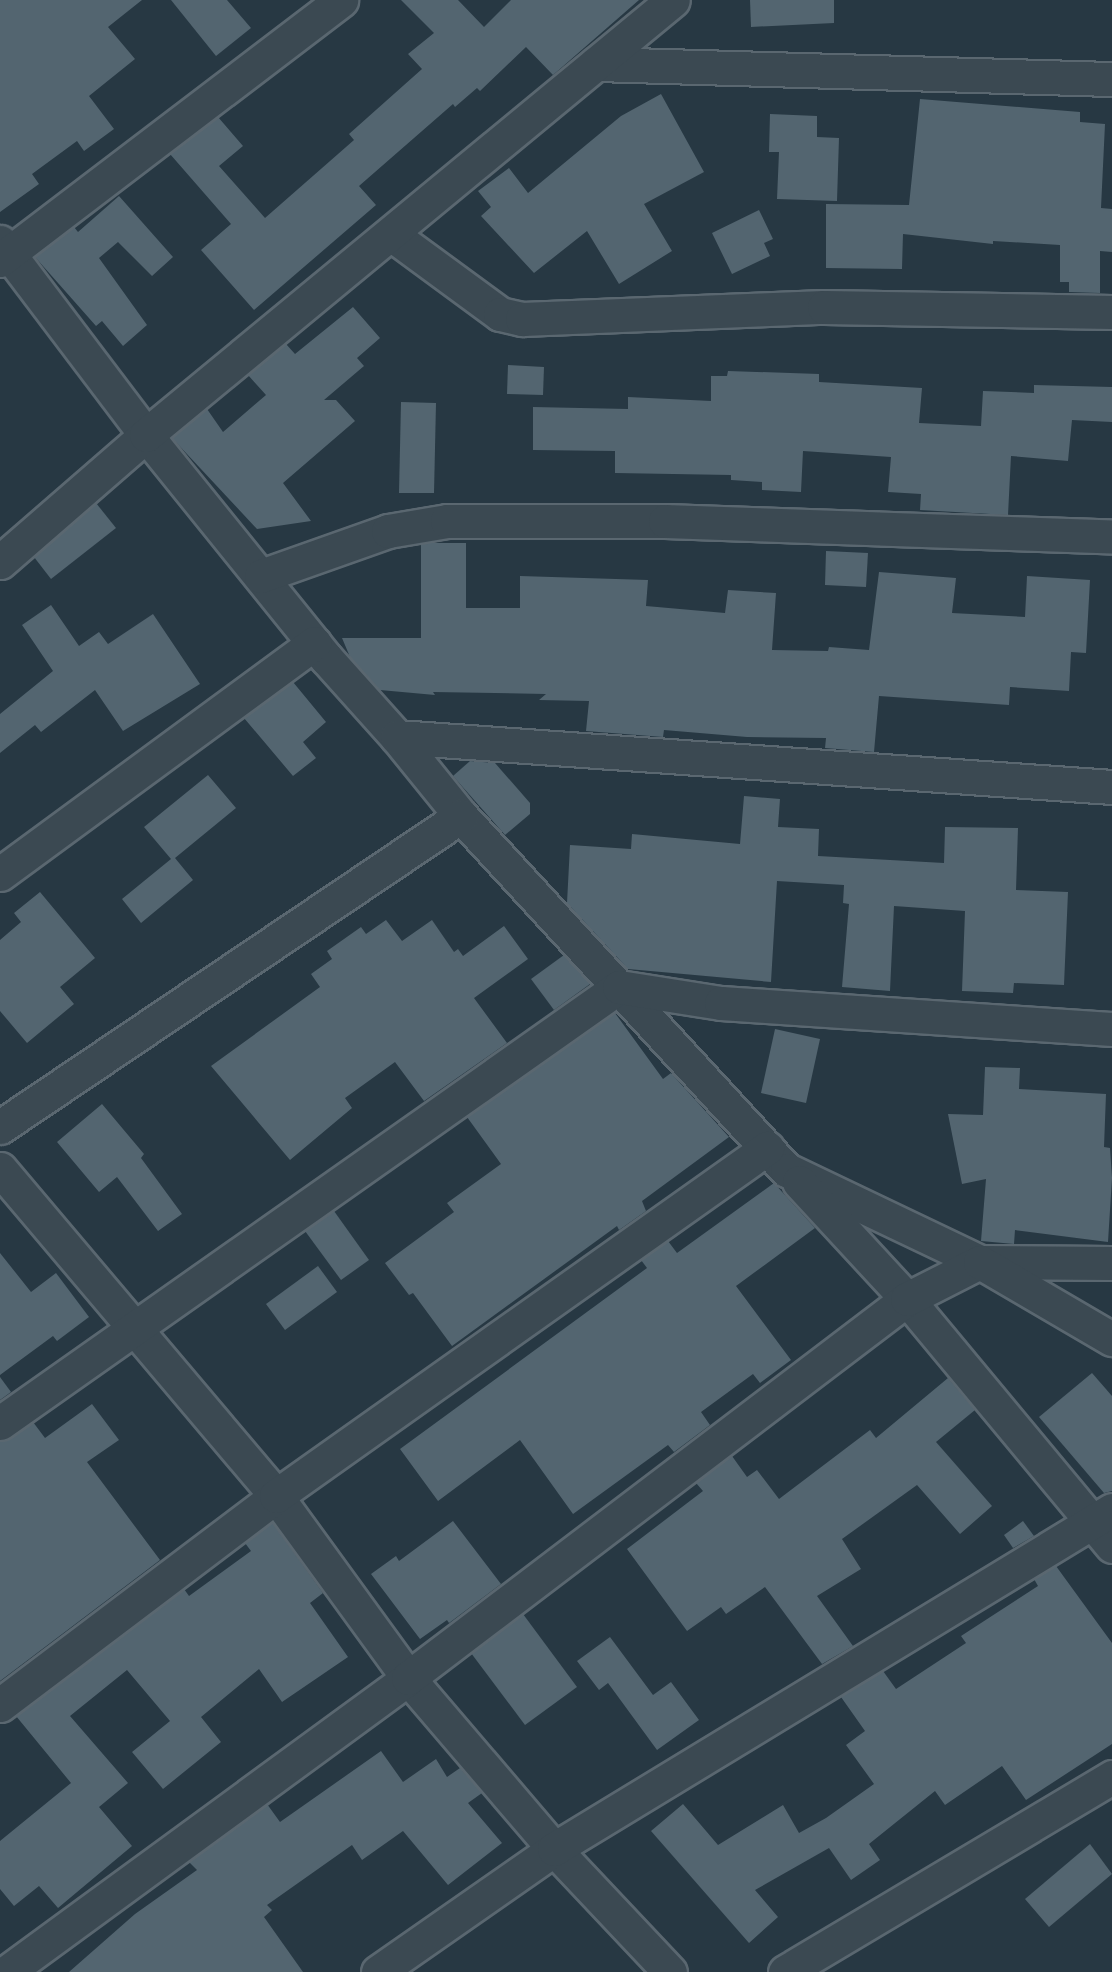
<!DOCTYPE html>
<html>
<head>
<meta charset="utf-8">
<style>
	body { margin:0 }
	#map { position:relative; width:1112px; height:1972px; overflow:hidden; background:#273843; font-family:"Exo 2",sans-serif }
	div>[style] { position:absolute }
	.building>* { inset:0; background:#536570 }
	.roads { filter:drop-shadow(2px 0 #5a6770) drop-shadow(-2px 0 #5a6770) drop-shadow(0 2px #5a6770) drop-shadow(0 -2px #5a6770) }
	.minor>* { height:33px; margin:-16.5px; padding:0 16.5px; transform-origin:16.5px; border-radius:16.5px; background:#3b4952 }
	span { translate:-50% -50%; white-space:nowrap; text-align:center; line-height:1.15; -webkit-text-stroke:4.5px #202e38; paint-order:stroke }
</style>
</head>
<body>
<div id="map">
	<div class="building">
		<i style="clip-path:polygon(0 0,142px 0,108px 27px,135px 59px,89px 96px,114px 129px,84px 151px,77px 141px,32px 174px,39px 184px,0 212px)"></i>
		<i style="clip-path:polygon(171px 0,227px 0,251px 28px,216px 56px)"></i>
		<i style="clip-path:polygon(401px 0,458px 0,484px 27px,511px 0,639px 0,553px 75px,526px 47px,480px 91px,477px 88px,455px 107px,453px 104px,359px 186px,376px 205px,254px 310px,201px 250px,231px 224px,170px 154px,218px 117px,243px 146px,219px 166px,265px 218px,354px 140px,349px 134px,422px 69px,408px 54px,434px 33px)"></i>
		<i style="clip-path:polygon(750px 0,834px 0,834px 23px,751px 27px)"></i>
		<i style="clip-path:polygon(661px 94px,704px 172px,644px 204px,672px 251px,619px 284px,587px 231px,534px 273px,481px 216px,491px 207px,478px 191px,509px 168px,528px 193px,621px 116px)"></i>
		<i style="clip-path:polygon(920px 99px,1080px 112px,1080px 122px,1105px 124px,1101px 208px,1112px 209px,1112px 252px,1100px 251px,1100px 293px,1069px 292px,1069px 282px,1060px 282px,1060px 245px,993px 241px,993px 244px,903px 234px,902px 269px,826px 268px,826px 204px,909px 205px)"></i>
		<i style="clip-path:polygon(770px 114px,817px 116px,817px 137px,839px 138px,837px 201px,777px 199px,779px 152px,769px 152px)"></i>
		<i style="clip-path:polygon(119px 196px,173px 257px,152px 276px,118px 242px,99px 258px,147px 325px,123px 346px,102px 321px,96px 326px,35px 257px,74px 227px,78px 232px)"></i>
		<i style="clip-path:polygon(759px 210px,773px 239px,764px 243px,770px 256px,732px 274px,712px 233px)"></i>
		<i style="clip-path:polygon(353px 307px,380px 338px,357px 358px,364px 366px,324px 400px,336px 400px,355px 421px,283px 483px,311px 521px,257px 529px,172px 438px,207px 409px,223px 432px,266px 395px,248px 375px,286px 344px,295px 354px)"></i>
		<i style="clip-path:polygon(508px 365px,544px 367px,543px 395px,507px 394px)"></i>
		<i style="clip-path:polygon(728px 371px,819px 374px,819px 382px,922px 388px,919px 423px,981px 426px,983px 391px,1034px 393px,1034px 385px,1112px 387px,1112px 422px,1072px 420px,1068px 461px,1011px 456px,1008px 515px,920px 510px,921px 494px,888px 492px,891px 457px,803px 451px,801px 492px,762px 490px,762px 482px,731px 480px,731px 475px,615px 473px,615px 451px,533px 450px,533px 407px,628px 409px,628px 397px,711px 401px,711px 376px,727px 376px)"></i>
		<i style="clip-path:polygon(401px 402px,436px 403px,434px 493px,399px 493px)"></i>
		<i style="clip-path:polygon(96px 503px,116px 528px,51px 579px,34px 557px)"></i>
		<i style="clip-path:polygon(430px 543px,466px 543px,466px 608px,520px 608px,520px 576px,648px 580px,646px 606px,725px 613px,728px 590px,776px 593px,772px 650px,828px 651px,829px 647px,869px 650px,879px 572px,956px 578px,952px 613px,1025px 617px,1027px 576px,1090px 580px,1086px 653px,1071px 652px,1069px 691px,1010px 687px,1009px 705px,879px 696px,874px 752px,825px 748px,826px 738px,747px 737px,664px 730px,663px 737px,586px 731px,589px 701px,539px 700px,546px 694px,433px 692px,435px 695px,380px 690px,350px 657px,342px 638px,421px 638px,421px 544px)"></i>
		<i style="clip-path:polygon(826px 551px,868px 553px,866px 587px,825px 585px)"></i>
		<i style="clip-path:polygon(51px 605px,79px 646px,99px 632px,108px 644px,153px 614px,200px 684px,123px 731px,95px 690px,41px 732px,35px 725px,0 753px,0 714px,53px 671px,22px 625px)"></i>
		<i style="clip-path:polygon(293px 682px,326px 722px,303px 742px,316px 758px,293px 776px,244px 718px)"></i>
		<i style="clip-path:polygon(470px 761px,495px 763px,530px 803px,530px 814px,505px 835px,453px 776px)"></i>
		<i style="clip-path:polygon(208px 775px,236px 808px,175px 858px,193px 880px,141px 923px,122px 899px,171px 859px,144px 827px)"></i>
		<i style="clip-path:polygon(744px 796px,780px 799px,778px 827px,819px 829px,818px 856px,944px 863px,945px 827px,1018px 828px,1016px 890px,1068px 892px,1064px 985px,1014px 983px,1013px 993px,962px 991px,965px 911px,894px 906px,890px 991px,842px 987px,849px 904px,843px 903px,844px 885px,777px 881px,771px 982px,628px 969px,567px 903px,570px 845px,631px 849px,632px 834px,740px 844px)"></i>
		<i style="clip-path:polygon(40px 892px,95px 958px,60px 987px,74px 1004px,27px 1043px,0 1011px,0 940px,21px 922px,14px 913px)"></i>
		<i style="clip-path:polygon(386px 920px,402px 941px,432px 920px,454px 952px,458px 949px,463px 956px,504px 926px,528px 959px,474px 998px,507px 1043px,424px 1101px,395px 1062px,345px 1098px,352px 1108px,290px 1160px,211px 1066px,320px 987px,311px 974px,332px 959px,327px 951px,361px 927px,366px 934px)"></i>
		<i style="clip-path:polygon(564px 955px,590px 984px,554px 1010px,531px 979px)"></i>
		<i style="clip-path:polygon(615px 1013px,663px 1079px,671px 1073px,729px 1137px,642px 1201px,646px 1211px,619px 1230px,617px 1226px,452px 1346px,413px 1293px,409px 1295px,385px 1263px,454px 1212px,447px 1203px,501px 1164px,467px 1117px)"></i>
		<i style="clip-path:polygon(775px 1029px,820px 1039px,806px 1103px,761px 1093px)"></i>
		<i style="clip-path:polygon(985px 1067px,1020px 1068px,1019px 1089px,1106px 1094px,1104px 1147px,1110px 1148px,1112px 1178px,1108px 1242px,1015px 1230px,1014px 1244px,981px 1241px,986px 1179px,962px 1184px,948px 1114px,983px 1115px)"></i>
		<i style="clip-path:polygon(102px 1104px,144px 1154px,141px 1158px,182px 1214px,158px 1231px,117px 1177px,99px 1192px,57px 1142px)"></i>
		<i style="clip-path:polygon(774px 1183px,815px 1228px,736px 1286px,791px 1360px,760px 1383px,753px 1374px,701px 1412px,710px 1425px,674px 1452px,668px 1445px,573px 1514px,520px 1440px,438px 1501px,400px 1449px,647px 1268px,641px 1260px,668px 1241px,677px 1253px)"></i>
		<i style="clip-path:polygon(334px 1211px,369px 1260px,341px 1280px,305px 1231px)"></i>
		<i style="clip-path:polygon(0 1253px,31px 1292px,56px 1273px,89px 1317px,57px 1341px,53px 1336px,0 1375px)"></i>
		<i style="clip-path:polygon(318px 1266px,337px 1292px,285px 1330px,266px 1304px)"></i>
		<i style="clip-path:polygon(1092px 1373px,1112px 1396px,1112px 1491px,1104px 1493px,1039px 1417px)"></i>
		<i style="clip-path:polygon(0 1377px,11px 1392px,0 1400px)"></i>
		<i style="clip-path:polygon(948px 1378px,975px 1410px,936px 1442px,992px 1506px,960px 1534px,917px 1485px,842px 1539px,861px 1569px,817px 1596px,853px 1646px,822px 1664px,765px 1587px,726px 1614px,721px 1607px,687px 1631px,627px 1549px,703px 1491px,696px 1483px,732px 1456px,747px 1477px,757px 1470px,779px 1499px,870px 1430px,876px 1438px)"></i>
		<i style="clip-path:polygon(92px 1404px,119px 1440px,87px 1462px,160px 1560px,0 1681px,0 1441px,33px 1422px,45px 1438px)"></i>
		<i style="clip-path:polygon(453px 1521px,501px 1584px,449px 1623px,447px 1620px,420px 1639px,371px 1574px,396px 1556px,399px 1561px)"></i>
		<i style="clip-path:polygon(1023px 1521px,1034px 1536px,1013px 1548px,1004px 1535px)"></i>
		<i style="clip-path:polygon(272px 1522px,323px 1593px,310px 1603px,348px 1657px,282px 1702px,259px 1669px,201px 1717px,221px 1742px,163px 1789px,132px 1752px,170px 1721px,127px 1670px,70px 1716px,128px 1783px,99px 1807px,132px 1846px,58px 1908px,39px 1886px,14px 1906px,0 1889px,0 1841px,71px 1783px,16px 1716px,184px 1589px,189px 1596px,251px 1551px,245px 1543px)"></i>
		<i style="clip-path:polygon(1056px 1566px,1112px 1643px,1112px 1744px,1026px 1800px,1002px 1766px,945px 1805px,935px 1791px,869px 1844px,880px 1860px,851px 1880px,829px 1848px,755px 1890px,778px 1917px,749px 1943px,651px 1831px,683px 1804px,718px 1845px,783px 1805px,799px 1833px,826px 1818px,874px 1784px,846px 1745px,865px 1731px,841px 1697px,883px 1671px,896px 1689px,966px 1643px,961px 1636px,1038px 1586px,1034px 1579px)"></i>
		<i style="clip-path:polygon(523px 1614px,577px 1687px,525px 1725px,471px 1653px)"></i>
		<i style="clip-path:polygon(610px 1637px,653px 1695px,671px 1682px,699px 1720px,657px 1750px,608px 1683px,599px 1690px,577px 1661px)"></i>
		<i style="clip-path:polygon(381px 1751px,403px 1782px,436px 1759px,447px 1777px,460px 1768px,482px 1793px,468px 1803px,502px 1843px,448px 1885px,403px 1831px,362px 1860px,352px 1845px,267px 1905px,272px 1910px,264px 1917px,303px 1972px,69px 1972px,135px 1914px,197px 1870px,189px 1862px,267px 1804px,280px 1822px)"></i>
		<i style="clip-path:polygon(1090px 1844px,1112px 1874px,1049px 1927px,1025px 1899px)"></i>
	</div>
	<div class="roads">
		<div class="minor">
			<i style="left:596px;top:64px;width:516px;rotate:1.67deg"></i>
			<i style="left:391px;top:234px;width:135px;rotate:36.3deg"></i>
			<i style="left:500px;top:314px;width:23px;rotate:13deg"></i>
			<i style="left:522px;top:319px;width:302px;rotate:-2.3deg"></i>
			<i style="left:824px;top:307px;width:288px;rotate:1deg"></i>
			<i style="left:0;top:242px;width:242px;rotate:52.9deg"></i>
			<i style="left:146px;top:435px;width:287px;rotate:51.1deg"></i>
			<i style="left:326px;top:658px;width:106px;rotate:48.1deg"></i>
			<i style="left:397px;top:737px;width:102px;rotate:51deg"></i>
			<i style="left:461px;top:816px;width:481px;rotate:47.4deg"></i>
			<i style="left:787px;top:1170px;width:214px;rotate:25.5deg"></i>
			<i style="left:980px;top:1262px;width:132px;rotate:0.4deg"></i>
			<i style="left:0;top:260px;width:429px;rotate:-37.3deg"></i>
			<i style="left:0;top:562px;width:194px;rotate:-41deg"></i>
			<i style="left:146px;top:435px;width:683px;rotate:-39.54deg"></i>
			<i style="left:261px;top:576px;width:135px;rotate:-19.5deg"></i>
			<i style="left:388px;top:531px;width:60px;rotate:-9.6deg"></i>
			<i style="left:447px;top:521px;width:218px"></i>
			<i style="left:665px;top:521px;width:447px;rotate:2deg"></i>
			<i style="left:397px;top:737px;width:717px;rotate:4deg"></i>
			<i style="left:0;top:874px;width:390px;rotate:-36.3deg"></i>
			<i style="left:0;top:1127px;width:556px;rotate:-34deg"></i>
			<i style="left:0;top:1169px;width:428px;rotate:49.8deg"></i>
			<i style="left:276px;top:1496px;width:225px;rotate:54deg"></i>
			<i style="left:408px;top:1678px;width:225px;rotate:49.5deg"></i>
			<i style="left:554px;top:1849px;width:169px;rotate:46.7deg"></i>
			<i style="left:799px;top:1182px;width:159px;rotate:47.3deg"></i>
			<i style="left:907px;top:1299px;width:321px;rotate:50.3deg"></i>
			<i style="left:0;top:1423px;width:757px;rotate:-35.16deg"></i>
			<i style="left:619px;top:987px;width:103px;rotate:8.9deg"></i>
			<i style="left:721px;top:1003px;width:392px;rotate:3.8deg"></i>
			<i style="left:0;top:1705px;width:346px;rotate:-37.1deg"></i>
			<i style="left:276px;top:1496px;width:602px;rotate:-35.33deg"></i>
			<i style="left:7px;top:1972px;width:497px;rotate:-36.2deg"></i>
			<i style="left:408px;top:1678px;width:627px;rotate:-37.22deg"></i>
			<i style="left:907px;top:1299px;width:82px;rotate:-26.9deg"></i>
			<i style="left:980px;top:1262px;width:153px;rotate:30.3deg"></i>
			<i style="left:378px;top:1972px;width:215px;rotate:-34.9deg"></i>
			<i style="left:554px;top:1849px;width:653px;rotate:-31.28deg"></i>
			<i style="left:785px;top:1972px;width:381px;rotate:-30.8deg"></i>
		</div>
	</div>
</div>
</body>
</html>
